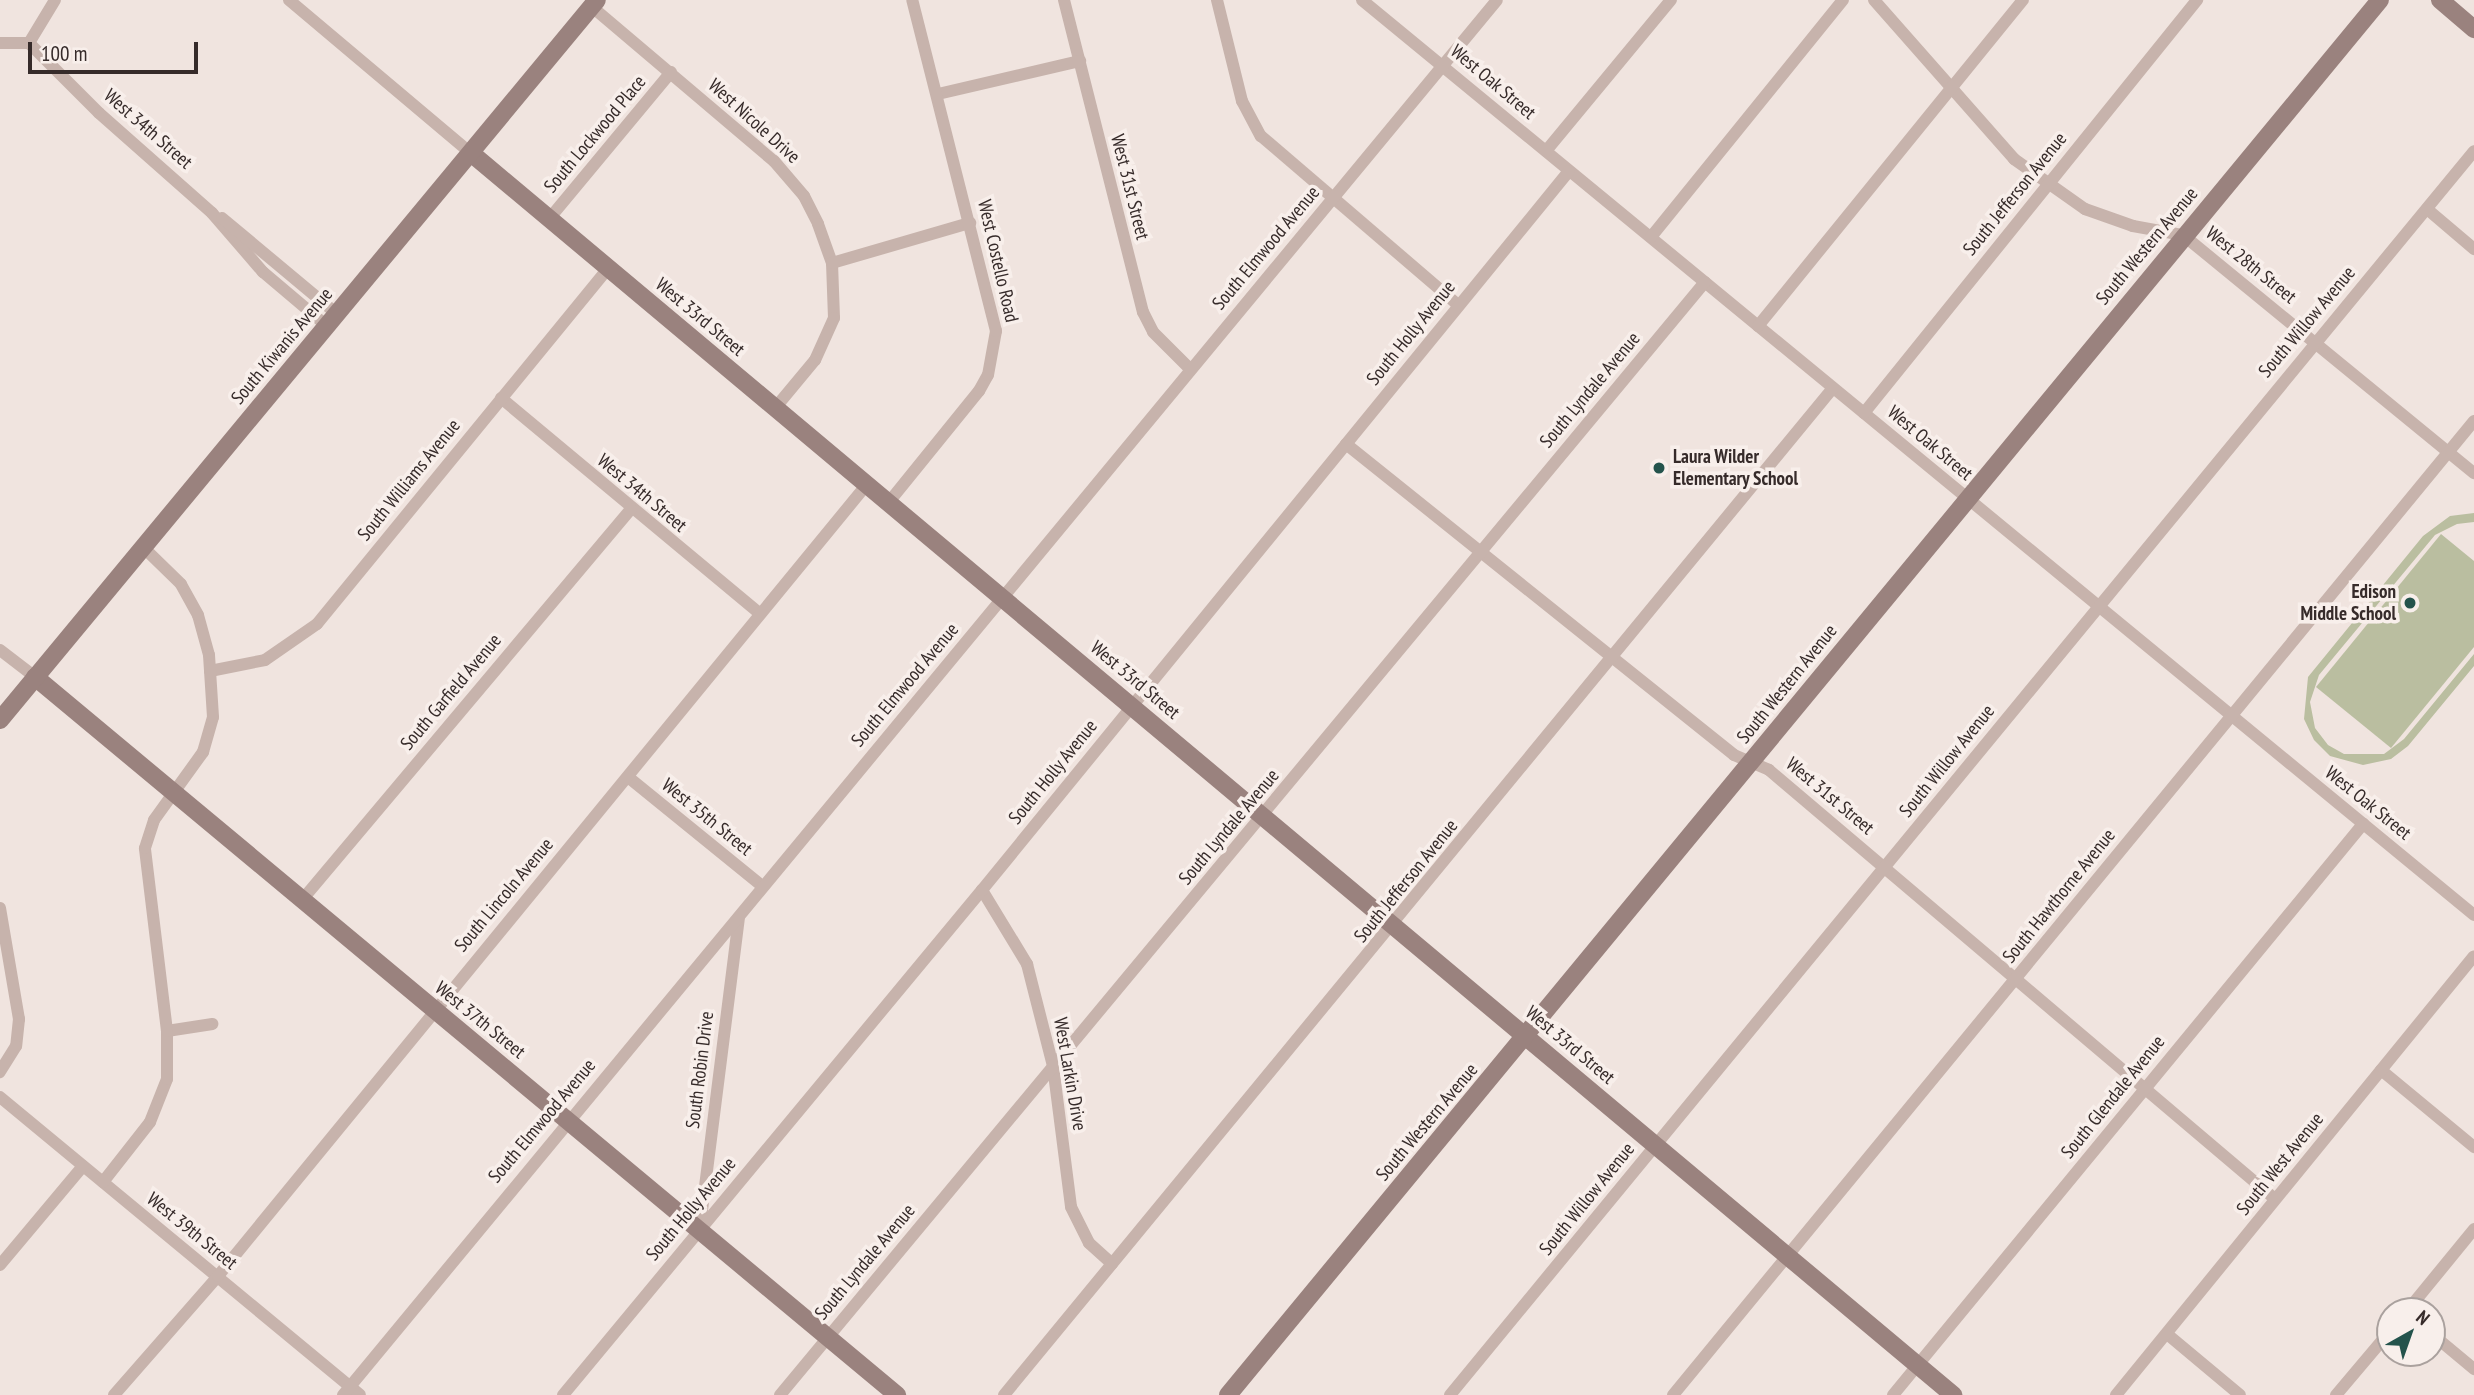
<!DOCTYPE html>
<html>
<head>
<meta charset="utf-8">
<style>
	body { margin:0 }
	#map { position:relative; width:2474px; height:1395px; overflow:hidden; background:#f0e4df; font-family:"PT Sans Narrow",sans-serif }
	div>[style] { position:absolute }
	.green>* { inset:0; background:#babea0 }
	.street>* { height:12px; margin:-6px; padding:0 6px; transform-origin:6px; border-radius:6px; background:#c7b3ac }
	.secondary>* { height:18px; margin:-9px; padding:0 9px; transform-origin:9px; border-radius:9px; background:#9a827e }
	.dots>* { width:19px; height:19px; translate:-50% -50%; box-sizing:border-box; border:4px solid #f8efeb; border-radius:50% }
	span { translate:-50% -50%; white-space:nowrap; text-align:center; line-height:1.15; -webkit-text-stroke:7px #f8efeb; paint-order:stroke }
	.street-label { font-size:19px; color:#362b2a }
	.poi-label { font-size:19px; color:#362b2a; font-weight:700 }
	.left { translate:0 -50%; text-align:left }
	.right { translate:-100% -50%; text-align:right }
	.north { position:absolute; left:2376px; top:1297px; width:70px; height:70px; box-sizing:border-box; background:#f8efeb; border:2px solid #aaa19e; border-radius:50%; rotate:40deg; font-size:19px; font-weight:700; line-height:28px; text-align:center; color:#362b2a }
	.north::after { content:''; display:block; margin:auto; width:24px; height:32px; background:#24534c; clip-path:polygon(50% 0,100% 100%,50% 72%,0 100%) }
	.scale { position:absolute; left:28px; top:42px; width:170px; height:32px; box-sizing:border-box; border:4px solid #362b2a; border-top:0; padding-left:9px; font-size:21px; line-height:24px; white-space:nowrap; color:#362b2a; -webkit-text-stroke:5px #f8efeb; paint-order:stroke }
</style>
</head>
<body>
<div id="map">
	<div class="green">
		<i style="clip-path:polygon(2474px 513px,2474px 522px,2457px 524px,2435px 535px,2319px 675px,2310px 702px,2315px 728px,2328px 745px,2344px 754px,2384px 754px,2404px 739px,2474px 654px,2474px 666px,2408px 746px,2391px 759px,2363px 765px,2330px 756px,2314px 740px,2304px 719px,2308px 677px,2423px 536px,2450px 516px)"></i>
		<i style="clip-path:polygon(2441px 534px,2474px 561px,2474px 647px,2391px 748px,2316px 687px)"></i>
	</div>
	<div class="street">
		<i style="left:289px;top:0;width:238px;rotate:40.1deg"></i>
		<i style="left:1064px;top:0;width:322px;rotate:75.8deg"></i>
		<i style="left:1143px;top:312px;width:22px;rotate:63deg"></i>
		<i style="left:1153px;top:332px;width:51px;rotate:45deg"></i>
		<i style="left:1217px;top:0;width:104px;rotate:76.1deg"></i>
		<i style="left:1242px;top:101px;width:40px;rotate:62deg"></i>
		<i style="left:1261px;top:136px;width:260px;rotate:40.6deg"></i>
		<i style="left:1362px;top:0;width:1440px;rotate:39.45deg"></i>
		<i style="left:1874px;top:0;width:212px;rotate:48.6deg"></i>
		<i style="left:2014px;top:159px;width:87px;rotate:35.2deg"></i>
		<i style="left:2085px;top:209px;width:51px;rotate:19.5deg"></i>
		<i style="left:2133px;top:226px;width:51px;rotate:10.2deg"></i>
		<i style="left:2183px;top:235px;width:376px;rotate:39.3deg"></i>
		<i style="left:591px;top:6px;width:240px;rotate:40.3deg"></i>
		<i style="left:774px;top:161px;width:46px;rotate:49.4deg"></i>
		<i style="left:804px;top:196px;width:31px;rotate:63deg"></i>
		<i style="left:818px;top:224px;width:41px;rotate:70.3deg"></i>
		<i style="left:832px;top:263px;width:55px;rotate:87.9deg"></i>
		<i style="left:834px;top:318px;width:46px;rotate:114.3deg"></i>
		<i style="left:815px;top:360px;width:61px;rotate:129.7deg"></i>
		<i style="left:0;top:43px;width:29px"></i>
		<i style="left:29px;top:43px;width:99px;rotate:45deg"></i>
		<i style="left:99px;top:113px;width:151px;rotate:41.5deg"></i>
		<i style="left:212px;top:213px;width:78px;rotate:49.2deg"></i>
		<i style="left:263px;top:272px;width:84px;rotate:40.2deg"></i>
		<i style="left:29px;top:43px;width:50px;rotate:-58.8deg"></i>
		<i style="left:938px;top:94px;width:146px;rotate:-13.1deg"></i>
		<i style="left:1546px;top:151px;width:196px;rotate:-50.4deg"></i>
		<i style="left:2427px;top:209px;width:62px;rotate:40.4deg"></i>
		<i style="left:222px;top:218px;width:150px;rotate:39.9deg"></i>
		<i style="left:549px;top:219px;width:191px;rotate:-50.3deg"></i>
		<i style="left:1651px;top:237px;width:305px;rotate:-51deg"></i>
		<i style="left:832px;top:263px;width:144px;rotate:-16.2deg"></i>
		<i style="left:1758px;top:326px;width:420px;rotate:-50.9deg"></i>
		<i style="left:501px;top:398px;width:337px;rotate:39.8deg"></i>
		<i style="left:1864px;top:413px;width:531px;rotate:-51.12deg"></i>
		<i style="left:1346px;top:444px;width:497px;rotate:38.7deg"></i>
		<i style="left:1734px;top:755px;width:38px;rotate:23deg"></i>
		<i style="left:1769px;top:770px;width:663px;rotate:40.29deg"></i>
		<i style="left:889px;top:502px;width:143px;rotate:-51deg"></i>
		<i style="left:979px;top:391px;width:18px;rotate:-61deg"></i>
		<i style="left:988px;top:375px;width:45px;rotate:-79.7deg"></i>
		<i style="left:996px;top:331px;width:341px;rotate:-104.2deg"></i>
		<i style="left:0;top:650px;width:44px;rotate:37.6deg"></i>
		<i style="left:210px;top:671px;width:56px;rotate:-11.3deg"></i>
		<i style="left:265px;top:660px;width:63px;rotate:-34.7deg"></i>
		<i style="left:317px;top:624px;width:460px;rotate:-50.7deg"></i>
		<i style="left:628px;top:777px;width:173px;rotate:39.1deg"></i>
		<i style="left:982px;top:890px;width:87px;rotate:58.7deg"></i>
		<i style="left:1027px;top:964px;width:105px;rotate:75.7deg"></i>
		<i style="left:1053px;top:1066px;width:142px;rotate:82.7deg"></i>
		<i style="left:1071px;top:1207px;width:40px;rotate:63.4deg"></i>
		<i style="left:1089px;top:1243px;width:31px;rotate:42deg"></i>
		<i style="left:302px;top:900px;width:511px;rotate:-49.92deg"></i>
		<i style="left:0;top:908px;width:113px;rotate:80.3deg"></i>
		<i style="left:19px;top:1019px;width:27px;rotate:96deg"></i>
		<i style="left:16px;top:1046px;width:31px;rotate:122deg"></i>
		<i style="left:167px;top:1031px;width:46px;rotate:-8.8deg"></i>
		<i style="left:2381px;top:1070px;width:121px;rotate:39.6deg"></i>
		<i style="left:0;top:1097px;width:467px;rotate:39.6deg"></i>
		<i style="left:103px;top:1182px;width:76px;rotate:-51.9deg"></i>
		<i style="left:150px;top:1122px;width:46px;rotate:-68.4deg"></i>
		<i style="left:167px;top:1079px;width:48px;rotate:-90deg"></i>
		<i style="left:167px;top:1031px;width:184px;rotate:-96.9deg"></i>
		<i style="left:145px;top:848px;width:29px;rotate:-72deg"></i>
		<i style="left:154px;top:820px;width:84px;rotate:-54.2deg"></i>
		<i style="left:203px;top:752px;width:36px;rotate:-74deg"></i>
		<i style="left:213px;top:717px;width:62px;rotate:-93.7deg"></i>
		<i style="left:209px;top:655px;width:41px;rotate:-105.4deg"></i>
		<i style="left:198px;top:615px;width:35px;rotate:-119deg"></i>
		<i style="left:181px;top:584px;width:53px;rotate:-135.8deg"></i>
		<i style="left:700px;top:1226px;width:310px;rotate:-82.8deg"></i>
		<i style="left:0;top:1265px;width:129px;rotate:-50deg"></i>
		<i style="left:2407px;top:1311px;width:106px;rotate:-50.7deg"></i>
		<i style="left:2167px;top:1334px;width:95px;rotate:39.9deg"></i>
		<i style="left:2432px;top:1334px;width:55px;rotate:39.8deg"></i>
		<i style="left:114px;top:1395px;width:158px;rotate:-48.8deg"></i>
		<i style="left:218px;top:1276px;width:1025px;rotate:-50.66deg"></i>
		<i style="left:343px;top:1395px;width:1810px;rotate:-50.4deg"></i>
		<i style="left:563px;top:1395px;width:656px;rotate:-50.32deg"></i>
		<i style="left:982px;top:890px;width:928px;rotate:-50.77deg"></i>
		<i style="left:780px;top:1395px;width:1447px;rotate:-50.27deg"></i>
		<i style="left:1004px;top:1395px;width:1304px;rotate:-50.54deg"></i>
		<i style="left:1450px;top:1395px;width:1611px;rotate:-50.54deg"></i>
		<i style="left:1673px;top:1395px;width:1261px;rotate:-50.57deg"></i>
		<i style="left:1893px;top:1395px;width:740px;rotate:-50.54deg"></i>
		<i style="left:2116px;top:1395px;width:566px;rotate:-50.8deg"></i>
		<i style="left:2336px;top:1395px;width:84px;rotate:-49.8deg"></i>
	</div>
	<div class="secondary">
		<i style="left:2440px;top:0;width:45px;rotate:40.5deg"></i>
		<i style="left:471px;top:153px;width:1934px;rotate:39.96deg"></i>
		<i style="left:35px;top:677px;width:1122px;rotate:39.79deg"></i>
		<i style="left:0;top:720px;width:935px;rotate:-50.34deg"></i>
		<i style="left:1228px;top:1395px;width:1809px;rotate:-50.45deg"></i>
	</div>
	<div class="dots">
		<i style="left:1659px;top:468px;background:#24534c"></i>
		<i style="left:2410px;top:603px;background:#24534c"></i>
	</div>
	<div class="street-label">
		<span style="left:1493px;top:82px;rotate:40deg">West Oak Street</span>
		<span style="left:754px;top:121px;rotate:42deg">West Nicole Drive</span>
		<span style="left:148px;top:129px;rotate:41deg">West 34th Street</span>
		<span style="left:595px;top:134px;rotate:-50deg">South Lockwood Place</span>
		<span style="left:1130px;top:187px;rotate:76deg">West 31st Street</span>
		<span style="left:2015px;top:194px;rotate:-51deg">South Jefferson Avenue</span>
		<span style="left:2147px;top:246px;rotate:-50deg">South Western Avenue</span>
		<span style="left:1266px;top:248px;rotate:-50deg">South Elmwood Avenue</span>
		<span style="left:998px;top:261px;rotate:77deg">West Costello Road</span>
		<span style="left:2251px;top:265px;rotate:39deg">West 28th Street</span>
		<span style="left:700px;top:317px;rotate:40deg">West 33rd Street</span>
		<span style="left:2307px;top:322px;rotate:-50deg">South Willow Avenue</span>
		<span style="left:1411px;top:333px;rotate:-51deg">South Holly Avenue</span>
		<span style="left:282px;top:346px;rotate:-50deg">South Kiwanis Avenue</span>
		<span style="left:1590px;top:390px;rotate:-50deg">South Lyndale Avenue</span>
		<span style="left:1930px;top:443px;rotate:40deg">West Oak Street</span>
		<span style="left:409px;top:480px;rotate:-51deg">South Williams Avenue</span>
		<span style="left:642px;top:493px;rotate:40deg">West 34th Street</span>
		<span style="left:1135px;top:680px;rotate:40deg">West 33rd Street</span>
		<span style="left:1787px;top:684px;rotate:-51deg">South Western Avenue</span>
		<span style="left:905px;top:685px;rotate:-50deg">South Elmwood Avenue</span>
		<span style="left:451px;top:692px;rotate:-50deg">South Garfield Avenue</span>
		<span style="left:1947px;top:761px;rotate:-51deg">South Willow Avenue</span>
		<span style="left:1053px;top:772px;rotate:-51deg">South Holly Avenue</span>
		<span style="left:1830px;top:796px;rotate:40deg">West 31st Street</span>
		<span style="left:2368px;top:803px;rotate:39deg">West Oak Street</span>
		<span style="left:707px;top:817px;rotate:39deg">West 35th Street</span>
		<span style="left:1229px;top:827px;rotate:-50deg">South Lyndale Avenue</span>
		<span style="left:1406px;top:881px;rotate:-51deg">South Jefferson Avenue</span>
		<span style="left:504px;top:895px;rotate:-50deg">South Lincoln Avenue</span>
		<span style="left:2059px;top:896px;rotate:-51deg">South Hawthorne Avenue</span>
		<span style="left:480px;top:1020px;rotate:39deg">West 37th Street</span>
		<span style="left:1570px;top:1045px;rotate:40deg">West 33rd Street</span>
		<span style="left:700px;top:1070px;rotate:-83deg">South Robin Drive</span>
		<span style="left:1070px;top:1074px;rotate:80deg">West Larkin Drive</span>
		<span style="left:2113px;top:1097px;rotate:-51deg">South Glendale Avenue</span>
		<span style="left:542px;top:1121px;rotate:-50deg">South Elmwood Avenue</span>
		<span style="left:1427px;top:1122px;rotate:-50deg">South Western Avenue</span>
		<span style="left:2280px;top:1164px;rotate:-51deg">South West Avenue</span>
		<span style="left:1587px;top:1199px;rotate:-51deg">South Willow Avenue</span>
		<span style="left:691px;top:1209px;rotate:-50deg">South Holly Avenue</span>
		<span style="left:192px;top:1231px;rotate:39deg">West 39th Street</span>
		<span style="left:865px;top:1262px;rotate:-50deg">South Lyndale Avenue</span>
	</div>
	<div class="poi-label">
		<span class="left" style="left:1673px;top:468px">Laura Wilder<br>Elementary School</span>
		<span class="right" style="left:2396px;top:603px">Edison<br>Middle School</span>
	</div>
	<div class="north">N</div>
	<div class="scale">100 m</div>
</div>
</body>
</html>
